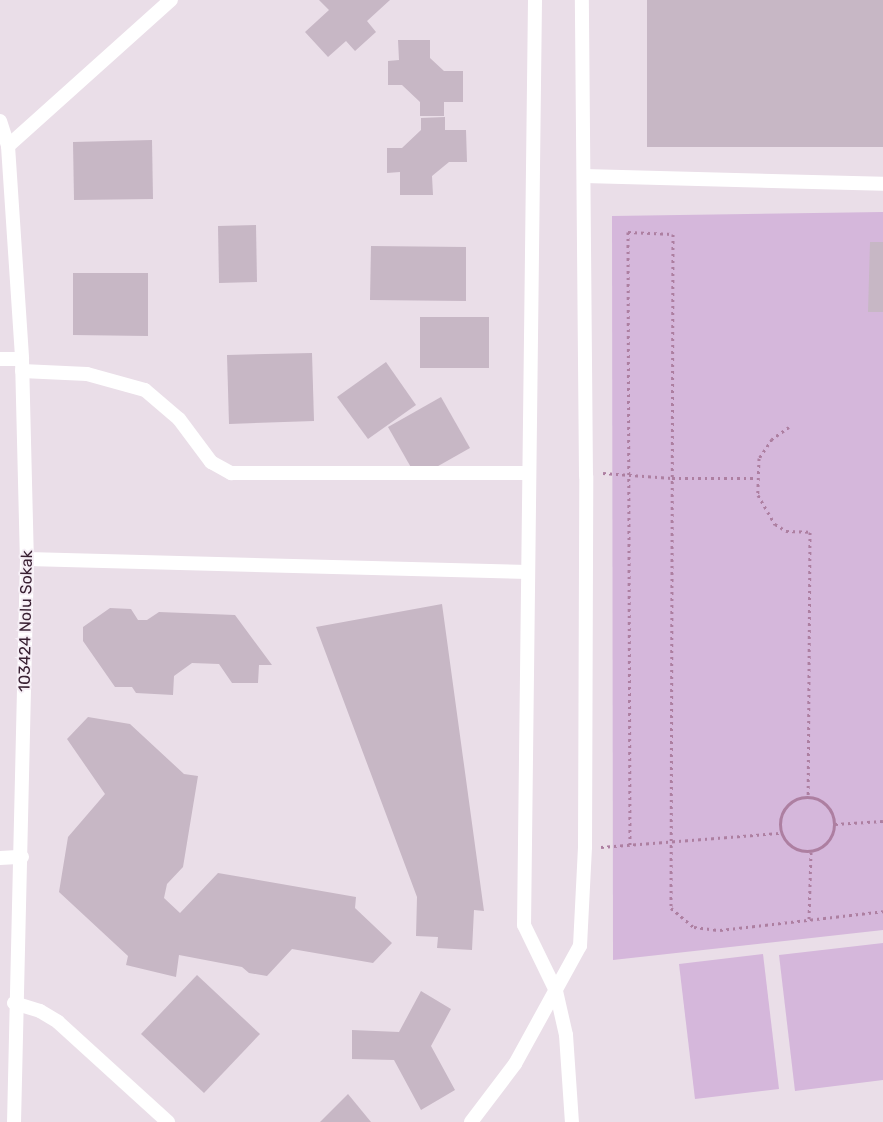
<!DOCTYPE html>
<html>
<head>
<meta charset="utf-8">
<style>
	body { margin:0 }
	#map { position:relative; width:883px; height:1122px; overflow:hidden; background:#eadee8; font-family:Rubik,sans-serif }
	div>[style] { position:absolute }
	.green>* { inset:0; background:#d5b7db }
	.building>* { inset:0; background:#c7b7c5 }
	.path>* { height:3px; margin-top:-1.5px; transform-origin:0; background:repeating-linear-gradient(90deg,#ad7fa1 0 2.5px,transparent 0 6.5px) }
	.path>.ring { margin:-1.5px; padding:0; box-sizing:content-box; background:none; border:3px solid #ad7fa1; border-radius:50% }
	.minor>* { height:14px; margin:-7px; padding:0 7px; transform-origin:7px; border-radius:7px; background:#fff }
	span { translate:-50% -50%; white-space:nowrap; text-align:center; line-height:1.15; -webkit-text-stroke:4px #f6eff6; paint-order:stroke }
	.street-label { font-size:16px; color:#392032 }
</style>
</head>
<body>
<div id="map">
	<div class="green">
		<i style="clip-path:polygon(883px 212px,883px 930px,613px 960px,612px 216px)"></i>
		<i style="clip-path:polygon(883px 943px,883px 1080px,795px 1091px,779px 955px)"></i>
		<i style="clip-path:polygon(763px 954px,779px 1089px,695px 1099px,679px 964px)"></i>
	</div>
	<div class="building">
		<i style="clip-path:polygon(319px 0,390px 0,367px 21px,376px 32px,355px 51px,346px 41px,328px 57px,305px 32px,329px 10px)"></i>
		<i style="clip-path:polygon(647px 0,883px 0,883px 147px,647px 147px)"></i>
		<i style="clip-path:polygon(398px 40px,430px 40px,430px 58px,444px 71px,463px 71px,463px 102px,444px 102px,444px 116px,420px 116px,420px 102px,402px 85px,388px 85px,388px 61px,399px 60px)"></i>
		<i style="clip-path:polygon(445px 117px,445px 130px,466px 130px,467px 162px,449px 162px,432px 176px,433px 195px,400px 195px,400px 172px,387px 173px,387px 148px,402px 148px,421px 130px,421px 118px)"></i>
		<i style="clip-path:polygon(152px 140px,153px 199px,74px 200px,73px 142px)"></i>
		<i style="clip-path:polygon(256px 225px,257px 282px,219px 283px,218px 226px)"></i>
		<i style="clip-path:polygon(870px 242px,883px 242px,883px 312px,868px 312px)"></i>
		<i style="clip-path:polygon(371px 246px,466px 247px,466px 301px,370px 300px)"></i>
		<i style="clip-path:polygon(73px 273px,148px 273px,148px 336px,73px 335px)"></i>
		<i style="clip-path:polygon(420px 317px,489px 317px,489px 368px,420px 368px)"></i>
		<i style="clip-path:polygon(312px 353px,314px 421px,229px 424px,227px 355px)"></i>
		<i style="clip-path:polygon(386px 362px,416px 405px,368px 439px,337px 397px)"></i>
		<i style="clip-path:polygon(441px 397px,470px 448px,417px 478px,388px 427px)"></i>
		<i style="clip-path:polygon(442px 604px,484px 911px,474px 910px,472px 950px,437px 948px,438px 937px,416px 936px,417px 897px,316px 627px)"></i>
		<i style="clip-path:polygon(110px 608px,131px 609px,138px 620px,147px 620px,159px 612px,235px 615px,272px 665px,259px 665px,258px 683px,232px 683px,219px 664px,192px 663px,174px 676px,173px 695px,136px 693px,132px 687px,115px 687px,83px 641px,83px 627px)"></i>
		<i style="clip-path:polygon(88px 717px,130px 724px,184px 774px,198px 776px,183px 867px,167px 884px,164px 898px,180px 913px,218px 873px,356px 897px,355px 908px,392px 943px,373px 963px,292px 949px,267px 976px,249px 973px,242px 967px,179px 955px,176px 977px,126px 965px,128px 956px,59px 892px,68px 837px,105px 794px,67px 739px)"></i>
		<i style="clip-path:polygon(197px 975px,260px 1034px,204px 1093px,141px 1034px)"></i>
		<i style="clip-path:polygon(421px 991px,451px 1009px,431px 1046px,455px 1090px,421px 1110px,394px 1060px,352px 1059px,352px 1030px,399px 1032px)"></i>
		<i style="clip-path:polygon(348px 1094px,371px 1122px,320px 1122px)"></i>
	</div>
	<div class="path">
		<i style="left:789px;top:427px;width:21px;rotate:145deg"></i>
		<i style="left:772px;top:439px;width:23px;rotate:124deg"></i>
		<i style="left:759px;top:458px;width:37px;rotate:92deg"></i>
		<i style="left:758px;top:495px;width:34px;rotate:60deg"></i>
		<i style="left:775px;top:524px;width:13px;rotate:32deg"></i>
		<i style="left:786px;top:531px;width:24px;rotate:2deg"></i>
		<i style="left:810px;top:532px;width:264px;rotate:90.4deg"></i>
		<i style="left:603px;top:473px;width:69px;rotate:4.1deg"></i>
		<i style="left:672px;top:478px;width:85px"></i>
		<i class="ring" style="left:780px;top:797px;width:51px;height:51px"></i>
		<i style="left:835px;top:824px;width:48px;rotate:-3.6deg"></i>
		<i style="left:630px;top:845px;width:613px;rotate:-90.19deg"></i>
		<i style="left:628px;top:232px;width:45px;rotate:2.5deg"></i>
		<i style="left:673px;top:234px;width:674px;rotate:90.17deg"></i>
		<i style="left:671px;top:908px;width:30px;rotate:40deg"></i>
		<i style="left:694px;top:927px;width:26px;rotate:7deg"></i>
		<i style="left:720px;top:930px;width:164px;rotate:-6.6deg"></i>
		<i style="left:601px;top:847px;width:180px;rotate:-4.5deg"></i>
		<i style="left:809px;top:919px;width:67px;rotate:-88.3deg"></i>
	</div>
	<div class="minor">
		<i style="left:535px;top:0;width:925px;rotate:90.68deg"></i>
		<i style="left:524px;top:925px;width:73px;rotate:64.1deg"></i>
		<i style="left:556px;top:991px;width:45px;rotate:77.2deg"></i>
		<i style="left:566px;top:1035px;width:87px;rotate:86.1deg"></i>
		<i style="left:0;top:121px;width:26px;rotate:72deg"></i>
		<i style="left:8px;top:146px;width:213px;rotate:86.2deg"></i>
		<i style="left:22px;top:359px;width:200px;rotate:88.6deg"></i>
		<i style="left:27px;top:559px;width:563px;rotate:91.32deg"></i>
		<i style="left:8px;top:146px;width:219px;rotate:-41.9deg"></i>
		<i style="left:584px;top:176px;width:299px;rotate:1.5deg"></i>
		<i style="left:0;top:359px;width:22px"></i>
		<i style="left:22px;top:371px;width:65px;rotate:2.6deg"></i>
		<i style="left:87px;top:374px;width:60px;rotate:15.4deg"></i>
		<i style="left:145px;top:390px;width:45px;rotate:40.5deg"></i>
		<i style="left:179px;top:419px;width:54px;rotate:53.3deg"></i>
		<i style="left:211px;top:462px;width:23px;rotate:29deg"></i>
		<i style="left:231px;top:473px;width:298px"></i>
		<i style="left:27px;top:559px;width:501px;rotate:1.49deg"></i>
		<i style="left:0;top:858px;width:22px;rotate:-3deg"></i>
		<i style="left:14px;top:1003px;width:27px;rotate:17deg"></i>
		<i style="left:40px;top:1011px;width:21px;rotate:31deg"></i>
		<i style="left:58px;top:1022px;width:149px;rotate:42.3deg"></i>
		<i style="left:471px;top:1122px;width:73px;rotate:-52.8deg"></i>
		<i style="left:515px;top:1064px;width:135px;rotate:-61.2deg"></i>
		<i style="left:580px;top:946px;width:99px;rotate:-87.1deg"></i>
		<i style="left:585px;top:847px;width:371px;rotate:-89.8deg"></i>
		<i style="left:586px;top:476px;width:476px;rotate:-90.5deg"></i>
	</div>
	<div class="street-label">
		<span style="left:26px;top:621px;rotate:-89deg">103424 Nolu Sokak</span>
	</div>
</div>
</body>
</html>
